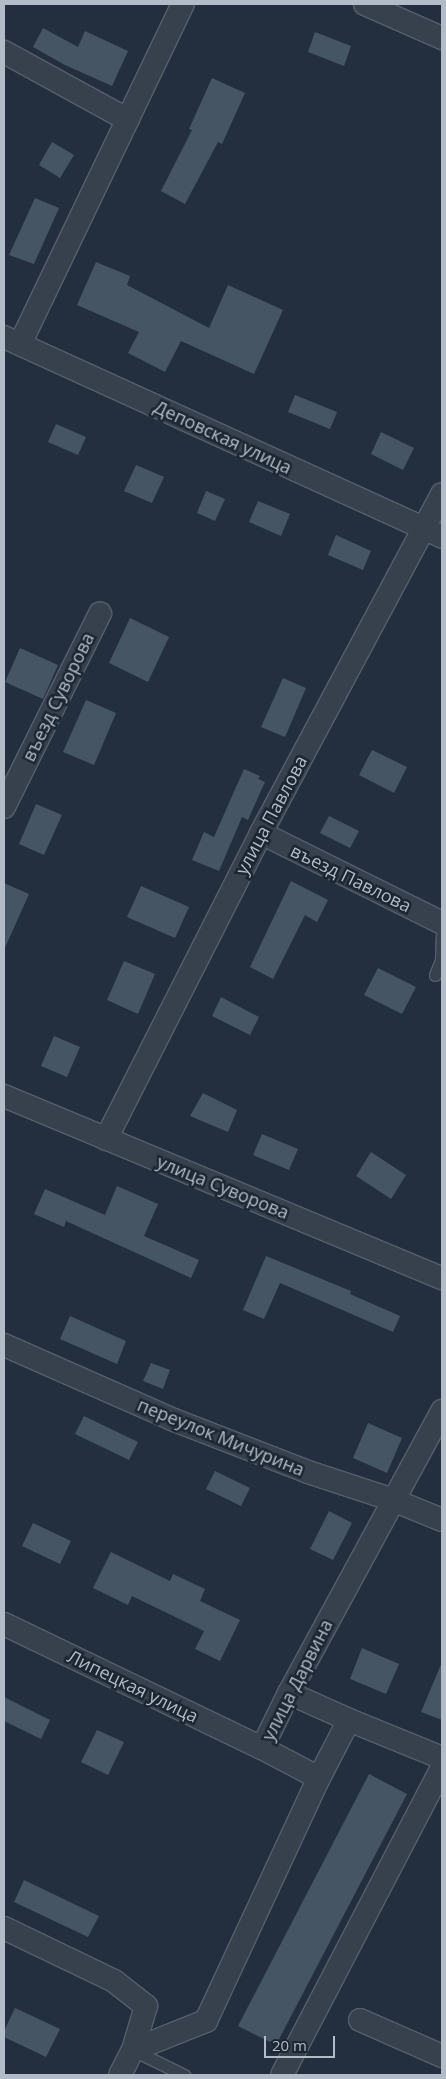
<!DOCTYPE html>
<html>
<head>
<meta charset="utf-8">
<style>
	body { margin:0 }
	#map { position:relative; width:446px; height:2079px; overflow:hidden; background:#232f3e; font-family:"Open Sans",sans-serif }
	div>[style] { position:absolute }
	.building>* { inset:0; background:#465564 }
	.roads { filter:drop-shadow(1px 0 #555f6c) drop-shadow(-1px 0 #555f6c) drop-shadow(0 1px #555f6c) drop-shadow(0 -1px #555f6c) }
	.lane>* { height:11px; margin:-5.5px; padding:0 5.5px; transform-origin:5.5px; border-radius:5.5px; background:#37414e }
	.street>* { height:22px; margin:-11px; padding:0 11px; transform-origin:11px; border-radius:11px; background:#37414e }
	span { translate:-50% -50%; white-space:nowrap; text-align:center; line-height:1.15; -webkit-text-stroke:5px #1c2633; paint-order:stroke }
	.street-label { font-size:18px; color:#b2bcc9 }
	.frame { position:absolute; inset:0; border:5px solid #b2bcc9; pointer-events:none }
	.scale { position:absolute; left:264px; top:2036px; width:71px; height:22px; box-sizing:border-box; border:2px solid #b2bcc9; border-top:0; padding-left:6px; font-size:15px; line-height:18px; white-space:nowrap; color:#b2bcc9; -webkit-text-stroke:4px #1c2633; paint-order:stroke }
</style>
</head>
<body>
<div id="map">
	<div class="building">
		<i style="clip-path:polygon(43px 28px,78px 47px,85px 31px,128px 51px,112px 86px,65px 65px,33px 47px)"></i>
		<i style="clip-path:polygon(315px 32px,351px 46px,344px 66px,308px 52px)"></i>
		<i style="clip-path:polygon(212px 78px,245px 93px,222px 144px,218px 142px,185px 204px,161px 191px,192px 130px,189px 129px)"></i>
		<i style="clip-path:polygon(52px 142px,74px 155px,60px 178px,39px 165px)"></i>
		<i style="clip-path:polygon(35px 198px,59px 208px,34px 264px,9px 255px)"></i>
		<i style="clip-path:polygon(96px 262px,130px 276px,127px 285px,209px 328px,228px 285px,283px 310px,254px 374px,181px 341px,165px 372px,128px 353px,139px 332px,77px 305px)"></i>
		<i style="clip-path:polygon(295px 395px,337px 412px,330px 429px,288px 412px)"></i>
		<i style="clip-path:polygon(56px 424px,86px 437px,78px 455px,48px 442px)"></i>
		<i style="clip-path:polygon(381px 432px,414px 448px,403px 470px,371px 454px)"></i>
		<i style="clip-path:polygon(136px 465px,164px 477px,152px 503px,124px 491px)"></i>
		<i style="clip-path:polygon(206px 491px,225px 499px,215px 521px,197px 513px)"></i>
		<i style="clip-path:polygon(258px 501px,290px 514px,281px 536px,249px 522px)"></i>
		<i style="clip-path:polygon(336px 535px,371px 551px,363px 570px,328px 555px)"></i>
		<i style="clip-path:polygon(130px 618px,169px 637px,148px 682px,109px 663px)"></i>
		<i style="clip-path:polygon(20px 648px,58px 665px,43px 699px,5px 682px)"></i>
		<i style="clip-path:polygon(283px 678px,306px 688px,285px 737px,261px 727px)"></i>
		<i style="clip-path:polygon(86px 700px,116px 713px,94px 765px,63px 752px)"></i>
		<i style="clip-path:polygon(372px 750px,407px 767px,394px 793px,359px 775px)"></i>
		<i style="clip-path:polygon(244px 769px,260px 776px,258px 779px,265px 782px,248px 820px,242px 817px,219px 871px,192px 860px,204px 832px,214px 837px)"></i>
		<i style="clip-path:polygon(36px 804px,62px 815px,44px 855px,19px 844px)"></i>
		<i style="clip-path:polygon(329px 816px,359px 831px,350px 848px,320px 833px)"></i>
		<i style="clip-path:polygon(291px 881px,328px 900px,317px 922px,305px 915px,273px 979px,250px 967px)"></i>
		<i style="clip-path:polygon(4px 883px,29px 894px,4px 950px)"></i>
		<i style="clip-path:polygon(141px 886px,189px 907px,175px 938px,127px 917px)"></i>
		<i style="clip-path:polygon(124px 961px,155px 974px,138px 1014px,107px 1000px)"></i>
		<i style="clip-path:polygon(378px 968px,416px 987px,402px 1014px,364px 995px)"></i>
		<i style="clip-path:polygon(221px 997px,259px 1017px,250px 1035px,212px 1016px)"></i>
		<i style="clip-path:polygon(54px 1036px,80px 1047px,67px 1077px,41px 1066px)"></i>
		<i style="clip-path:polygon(203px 1093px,237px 1110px,228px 1132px,190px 1116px)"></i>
		<i style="clip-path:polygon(262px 1134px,298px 1149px,289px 1170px,253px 1155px)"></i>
		<i style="clip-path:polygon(371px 1152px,406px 1175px,391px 1199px,356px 1176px)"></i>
		<i style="clip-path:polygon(117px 1186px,158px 1204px,144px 1236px,199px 1260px,191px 1278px,66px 1221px,64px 1227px,34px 1214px,45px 1189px,105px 1215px)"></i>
		<i style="clip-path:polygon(266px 1256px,351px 1291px,350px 1294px,400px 1316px,393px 1332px,280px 1283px,264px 1319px,243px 1310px)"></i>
		<i style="clip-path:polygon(70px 1316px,126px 1341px,117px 1364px,60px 1339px)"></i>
		<i style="clip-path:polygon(151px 1363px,170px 1370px,163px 1389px,143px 1381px)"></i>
		<i style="clip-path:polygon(84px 1416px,138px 1442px,129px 1460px,75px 1434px)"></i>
		<i style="clip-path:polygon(368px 1423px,402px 1438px,387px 1473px,353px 1458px)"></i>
		<i style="clip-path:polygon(215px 1471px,250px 1488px,241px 1506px,206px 1489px)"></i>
		<i style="clip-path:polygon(329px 1511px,352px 1523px,333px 1560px,310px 1549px)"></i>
		<i style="clip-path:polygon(33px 1523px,71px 1541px,60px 1564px,22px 1546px)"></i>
		<i style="clip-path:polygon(111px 1552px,170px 1581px,173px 1574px,205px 1589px,200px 1601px,240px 1620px,220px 1661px,195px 1649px,204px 1631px,132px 1596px,128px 1605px,93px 1588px)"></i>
		<i style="clip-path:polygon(362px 1648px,399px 1664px,386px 1694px,350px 1679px)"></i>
		<i style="clip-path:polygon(442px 1662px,442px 1720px,421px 1712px)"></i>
		<i style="clip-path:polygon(4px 1697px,50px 1720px,41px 1739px,4px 1721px)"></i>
		<i style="clip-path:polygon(97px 1730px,124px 1742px,108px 1775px,81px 1762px)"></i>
		<i style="clip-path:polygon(369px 1774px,407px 1794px,276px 2045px,238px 2026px)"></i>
		<i style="clip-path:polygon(24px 1880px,99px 1916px,88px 1937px,14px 1902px)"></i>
		<i style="clip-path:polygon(15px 2008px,60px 2029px,46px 2057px,4px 2037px,4px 2031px)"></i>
	</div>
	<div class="roads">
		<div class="lane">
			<i style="left:435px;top:975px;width:16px;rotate:-68deg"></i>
			<i style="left:441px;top:960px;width:26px;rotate:-88deg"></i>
			<i style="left:133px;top:2050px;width:57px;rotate:26.1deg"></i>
		</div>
		<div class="street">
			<i style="left:365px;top:4px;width:84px;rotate:23.8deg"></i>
			<i style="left:4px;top:52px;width:141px;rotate:28.7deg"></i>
			<i style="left:4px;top:337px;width:482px;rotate:24.5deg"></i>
			<i style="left:20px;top:344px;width:377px;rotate:-64.4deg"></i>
			<i style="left:4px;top:807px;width:216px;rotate:-63.6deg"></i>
			<i style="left:261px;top:833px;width:202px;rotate:26.4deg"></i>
			<i style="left:4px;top:1096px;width:474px;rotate:22.6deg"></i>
			<i style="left:106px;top:1139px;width:343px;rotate:-63.1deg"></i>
			<i style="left:261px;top:833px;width:384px;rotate:-61.9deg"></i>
			<i style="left:4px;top:1345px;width:186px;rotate:23.8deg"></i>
			<i style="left:174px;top:1420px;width:144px;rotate:21.2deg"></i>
			<i style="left:308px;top:1472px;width:89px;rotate:18.2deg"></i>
			<i style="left:393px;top:1500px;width:53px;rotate:22.2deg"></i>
			<i style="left:4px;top:1624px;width:286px;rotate:25.7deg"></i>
			<i style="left:289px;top:1693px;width:66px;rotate:24.2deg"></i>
			<i style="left:349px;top:1720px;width:100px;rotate:22.2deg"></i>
			<i style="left:319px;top:1778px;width:65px;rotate:-62.7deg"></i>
			<i style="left:4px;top:1928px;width:122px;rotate:25.7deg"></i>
			<i style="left:114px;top:1981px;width:41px;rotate:38deg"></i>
			<i style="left:146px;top:2006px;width:46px;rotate:106.5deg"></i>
			<i style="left:360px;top:2020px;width:90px;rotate:23.7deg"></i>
			<i style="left:120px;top:2075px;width:28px;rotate:-63deg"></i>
			<i style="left:133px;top:2050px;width:79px;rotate:-21.7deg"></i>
			<i style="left:206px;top:2021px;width:268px;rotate:-65.1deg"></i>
			<i style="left:319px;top:1778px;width:64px;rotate:-152.2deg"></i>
			<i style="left:262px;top:1748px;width:61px;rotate:-63.9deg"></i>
			<i style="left:289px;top:1693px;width:321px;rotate:-61.5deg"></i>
			<i style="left:282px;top:2075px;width:346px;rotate:-62.5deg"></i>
		</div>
	</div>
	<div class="street-label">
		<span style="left:223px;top:437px;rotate:25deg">Деповская улица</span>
		<span style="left:58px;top:697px;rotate:-64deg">въезд Суворова</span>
		<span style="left:271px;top:815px;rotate:-62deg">улица Павлова</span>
		<span style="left:351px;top:878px;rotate:26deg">въезд Павлова</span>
		<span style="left:223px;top:1187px;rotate:22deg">улица Суворова</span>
		<span style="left:221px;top:1437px;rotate:22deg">переулок Мичурина</span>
		<span style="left:297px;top:1680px;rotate:-63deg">улица Дарвина</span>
		<span style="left:133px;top:1686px;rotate:26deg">Липецкая улица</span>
	</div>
	<div class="frame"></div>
	<div class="scale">20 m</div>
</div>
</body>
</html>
